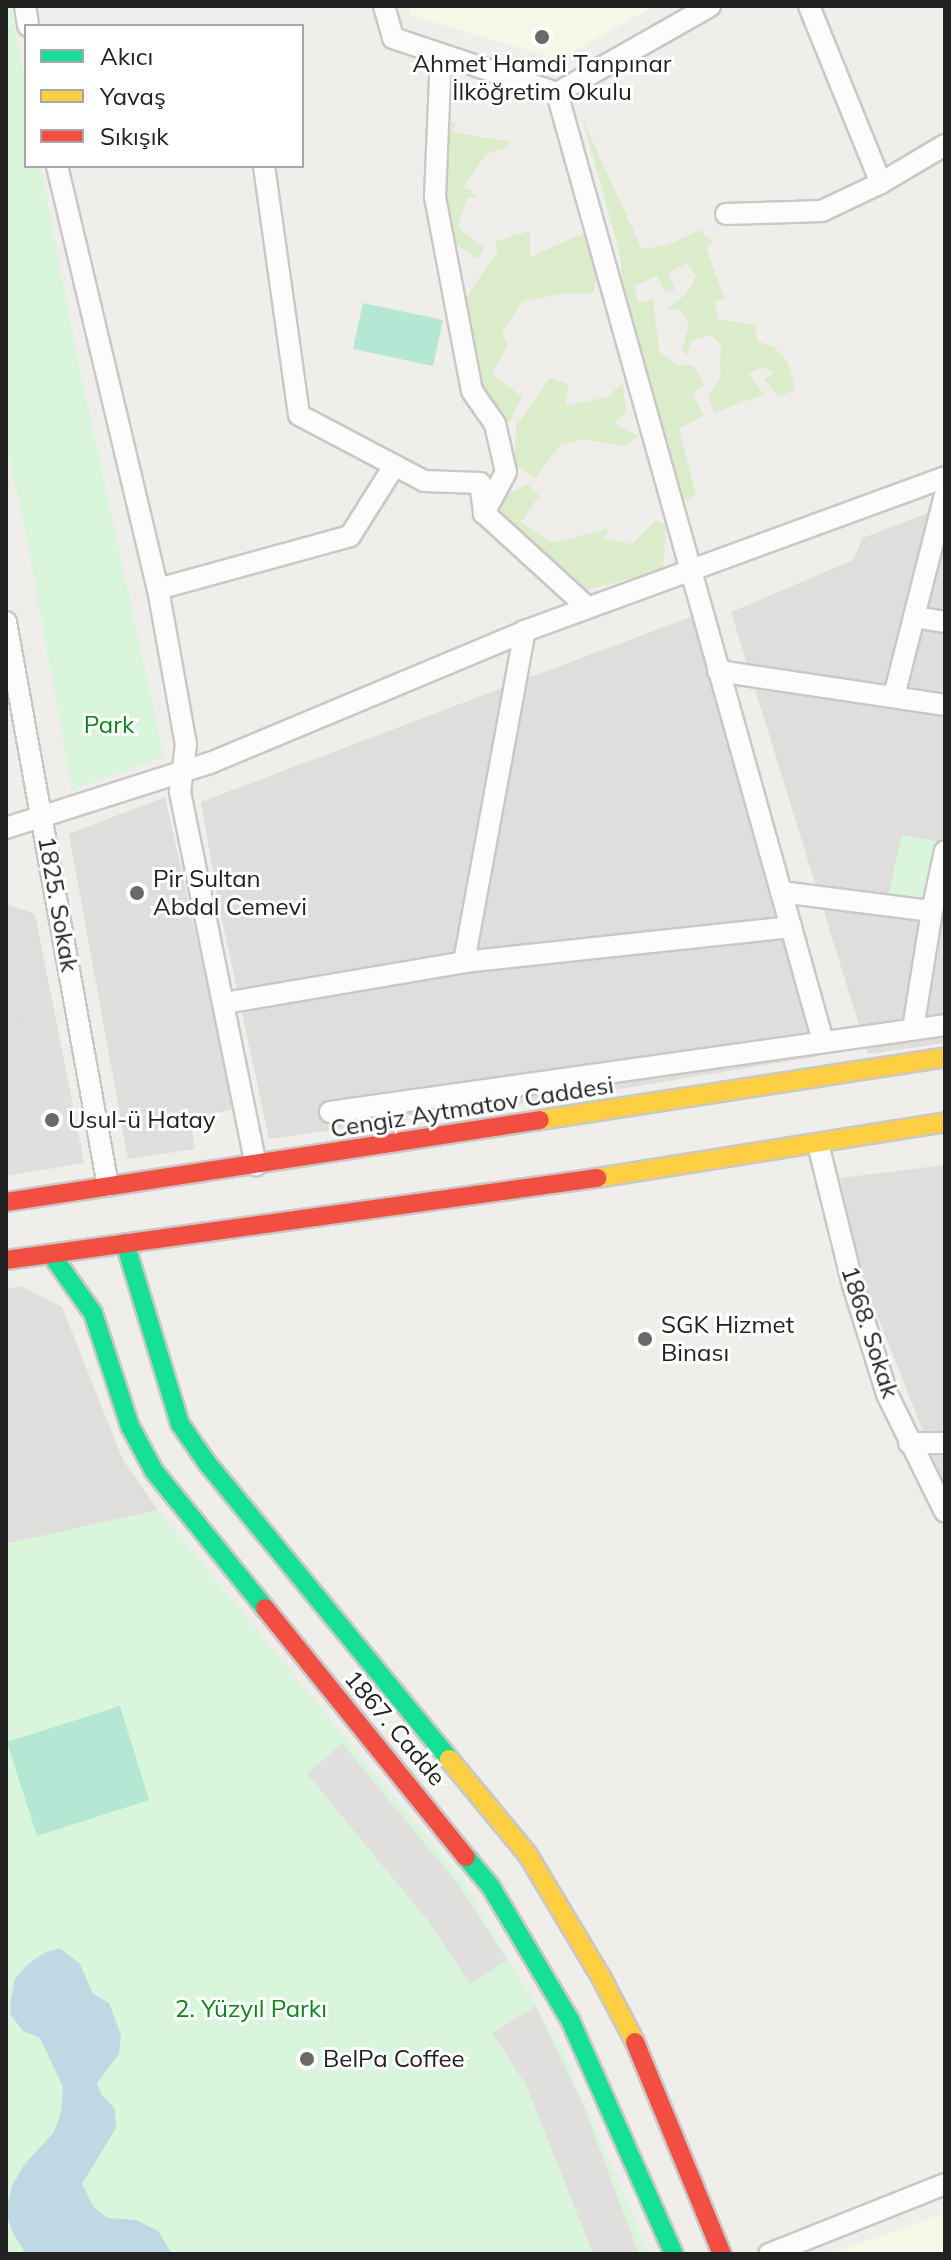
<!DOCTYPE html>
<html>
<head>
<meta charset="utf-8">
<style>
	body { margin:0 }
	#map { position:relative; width:951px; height:2260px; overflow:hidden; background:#f0eeeb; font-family:Mulish,sans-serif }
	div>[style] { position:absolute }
	.residential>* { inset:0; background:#dfdedc }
	.education>* { inset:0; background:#f7f7e8 }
	.religious>* { inset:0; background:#dededc }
	.grass>* { inset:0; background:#dbecca }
	.park>* { inset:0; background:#d9f5db }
	.pitch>* { inset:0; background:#b6e7d5 }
	.parking>* { inset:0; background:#e0dfde }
	.water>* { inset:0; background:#bed9e3 }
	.roads { filter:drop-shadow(2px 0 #c9c8c7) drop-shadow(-2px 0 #c9c8c7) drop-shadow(0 2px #c9c8c7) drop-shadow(0 -2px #c9c8c7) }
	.street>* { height:20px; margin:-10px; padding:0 10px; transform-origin:10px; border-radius:10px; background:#fdfcfc }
	.fast>* { height:18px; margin:-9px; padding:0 9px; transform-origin:9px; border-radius:9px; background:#16e098 }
	.slow>* { height:18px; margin:-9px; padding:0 9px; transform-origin:9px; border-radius:9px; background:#ffcf43 }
	.jam>* { height:18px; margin:-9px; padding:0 9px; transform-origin:9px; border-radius:9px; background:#f24e42 }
	.dots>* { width:22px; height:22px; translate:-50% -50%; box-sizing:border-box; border:4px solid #fff; border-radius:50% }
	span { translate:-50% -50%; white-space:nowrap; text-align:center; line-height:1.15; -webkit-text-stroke:6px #fff; paint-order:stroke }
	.poi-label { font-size:24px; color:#222 }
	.left { translate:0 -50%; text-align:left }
	.park-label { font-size:24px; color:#0b851c }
	.street-label { font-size:24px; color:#222 }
	.frame { position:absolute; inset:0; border:8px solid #222; pointer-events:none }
	.legend { position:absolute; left:24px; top:24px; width:280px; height:144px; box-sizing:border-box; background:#fff; border:2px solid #a7a7a7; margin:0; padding:10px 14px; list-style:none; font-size:24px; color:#222 }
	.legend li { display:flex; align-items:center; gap:16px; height:40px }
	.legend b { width:40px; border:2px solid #a7a7a7 }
</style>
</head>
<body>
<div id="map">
	<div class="residential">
		<i style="clip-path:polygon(945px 506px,945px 1043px,868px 1054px,731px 612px,853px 560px,863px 538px)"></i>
		<i style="clip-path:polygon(698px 614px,820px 1056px,576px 1096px,269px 1139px,218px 901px,201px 802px)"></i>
		<i style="clip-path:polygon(6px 904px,35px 914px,84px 1163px,6px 1176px)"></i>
		<i style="clip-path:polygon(945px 1165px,945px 1488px,862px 1276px,840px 1178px)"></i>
	</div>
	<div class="education">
		<i style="clip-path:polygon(409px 6px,655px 6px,559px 59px,412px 16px)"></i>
		<i style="clip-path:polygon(945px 2213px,945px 2254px,832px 2254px)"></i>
	</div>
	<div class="religious">
		<i style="clip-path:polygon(165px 797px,235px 1109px,190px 1118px,195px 1149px,128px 1159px,69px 834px)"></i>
		<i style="clip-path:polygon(20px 1286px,62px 1307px,123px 1460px,158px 1510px,6px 1544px,6px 1289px)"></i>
	</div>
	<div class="grass">
		<i style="clip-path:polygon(582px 118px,642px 249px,668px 245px,699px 230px,713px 242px,706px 248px,725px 299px,715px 301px,718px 319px,755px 325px,757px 341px,774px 347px,788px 362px,795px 389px,778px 397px,764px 379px,775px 373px,762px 367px,749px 374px,764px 394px,714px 413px,708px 395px,720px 378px,721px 346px,711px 335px,692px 340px,686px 356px,682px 349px,689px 325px,680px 310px,666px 309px,685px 295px,696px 276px,687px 263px,668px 273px,675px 289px,666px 293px,657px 276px,634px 286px,639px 303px,653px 299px,659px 352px,678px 365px,693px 365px,704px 385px,693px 394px,704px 415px,679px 429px,696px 495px,678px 502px,623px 284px,619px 250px)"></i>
		<i style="clip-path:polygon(444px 120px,456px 123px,452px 132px,510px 142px,504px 149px,486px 154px,464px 187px,479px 197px,467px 198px,458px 227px,484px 248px,478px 259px,450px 240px)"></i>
		<i style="clip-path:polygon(530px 231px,530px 257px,586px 232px,599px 272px,593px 293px,562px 294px,522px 301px,502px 332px,508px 345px,492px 374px,522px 397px,509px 423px,480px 389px,462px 303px,497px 252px,496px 241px)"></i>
		<i style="clip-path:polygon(550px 378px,569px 385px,565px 406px,607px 397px,623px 383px,626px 412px,614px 423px,639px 437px,623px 446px,584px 439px,559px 446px,535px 479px,515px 464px,516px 426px)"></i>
		<i style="clip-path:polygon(527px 484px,539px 496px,521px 522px,553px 543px,609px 528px,604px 539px,632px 544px,656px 520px,666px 525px,663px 570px,579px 592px,497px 512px,506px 495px)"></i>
	</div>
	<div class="park">
		<i style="clip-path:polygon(6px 6px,11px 6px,26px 84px,26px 166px,41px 166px,77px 356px,164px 757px,72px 790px,27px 540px,6px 443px)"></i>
		<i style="clip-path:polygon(902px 835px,945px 843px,932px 911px,886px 905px)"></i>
		<i style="clip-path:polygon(158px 1510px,463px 1881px,564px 2055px,649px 2254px,6px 2254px,6px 1544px)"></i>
	</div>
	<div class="pitch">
		<i style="clip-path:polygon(363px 303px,443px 320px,433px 366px,353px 349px)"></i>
		<i style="clip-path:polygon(120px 1706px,149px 1800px,37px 1836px,7px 1742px)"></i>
	</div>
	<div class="parking">
		<i style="clip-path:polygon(50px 989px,84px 1163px,6px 1176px,6px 1123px,53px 1104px,45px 1076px,35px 1080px,15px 999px)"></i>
		<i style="clip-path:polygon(342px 1743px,459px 1885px,507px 1960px,470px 1984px,428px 1921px,307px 1774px)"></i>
		<i style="clip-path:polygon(536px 2006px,584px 2107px,639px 2254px,593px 2254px,526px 2085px,492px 2033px)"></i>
	</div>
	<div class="water">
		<i style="clip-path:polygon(60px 1948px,80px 1964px,93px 1994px,109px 2003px,121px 2035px,119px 2054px,97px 2083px,101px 2094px,115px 2109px,116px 2128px,82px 2184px,94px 2208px,108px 2218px,136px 2220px,158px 2231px,172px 2254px,26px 2254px,13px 2233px,6px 2213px,12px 2186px,24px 2165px,54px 2132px,61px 2112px,63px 2087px,40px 2038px,23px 2031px,10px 2014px,11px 1998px,15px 1979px,27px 1965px,44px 1953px)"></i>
	</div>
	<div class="roads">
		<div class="street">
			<i style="left:25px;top:6px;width:20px;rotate:81deg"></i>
			<i style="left:384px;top:6px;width:33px;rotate:74deg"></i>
			<i style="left:393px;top:38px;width:173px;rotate:18.5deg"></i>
			<i style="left:557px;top:93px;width:176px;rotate:-29.6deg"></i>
			<i style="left:809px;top:6px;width:191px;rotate:67.9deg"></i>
			<i style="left:881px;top:183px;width:74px;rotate:-30.7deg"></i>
			<i style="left:441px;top:54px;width:143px;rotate:92.4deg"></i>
			<i style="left:435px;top:197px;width:197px;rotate:79.2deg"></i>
			<i style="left:472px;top:391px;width:40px;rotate:55.1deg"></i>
			<i style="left:495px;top:424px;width:49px;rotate:77.1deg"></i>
			<i style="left:506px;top:472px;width:47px;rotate:118.2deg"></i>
			<i style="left:557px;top:93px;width:985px;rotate:74.33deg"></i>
			<i style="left:57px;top:166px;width:435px;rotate:76.6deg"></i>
			<i style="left:158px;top:589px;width:158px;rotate:79.8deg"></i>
			<i style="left:186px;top:744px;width:48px;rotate:97.1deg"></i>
			<i style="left:180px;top:792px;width:381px;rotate:78.5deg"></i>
			<i style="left:264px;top:166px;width:251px;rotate:82deg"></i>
			<i style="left:299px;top:415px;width:141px;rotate:27.8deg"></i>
			<i style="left:424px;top:481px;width:56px;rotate:2deg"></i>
			<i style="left:480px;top:483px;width:30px;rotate:82deg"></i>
			<i style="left:484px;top:513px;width:139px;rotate:42.4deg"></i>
			<i style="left:726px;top:214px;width:96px;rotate:-1.8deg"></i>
			<i style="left:822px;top:211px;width:65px;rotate:-25.4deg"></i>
			<i style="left:945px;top:495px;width:126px;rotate:104.3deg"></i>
			<i style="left:914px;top:617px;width:31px;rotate:9deg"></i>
			<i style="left:158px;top:589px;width:199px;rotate:-15.4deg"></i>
			<i style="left:350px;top:536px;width:83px;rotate:-57.8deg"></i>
			<i style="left:6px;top:622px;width:573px;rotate:79.75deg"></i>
			<i style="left:718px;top:671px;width:230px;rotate:8.5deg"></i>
			<i style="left:894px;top:696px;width:81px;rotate:-75.8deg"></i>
			<i style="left:6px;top:828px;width:214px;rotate:-17.7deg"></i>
			<i style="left:210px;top:763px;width:342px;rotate:-22.7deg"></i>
			<i style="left:525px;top:631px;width:447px;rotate:-20.1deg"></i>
			<i style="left:781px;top:892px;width:152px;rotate:7.2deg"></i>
			<i style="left:932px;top:911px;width:61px;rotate:-77.8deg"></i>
			<i style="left:464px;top:962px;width:329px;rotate:-6.1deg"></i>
			<i style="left:225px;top:1003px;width:242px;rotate:-9.7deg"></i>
			<i style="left:464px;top:962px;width:337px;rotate:-79.6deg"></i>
			<i style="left:913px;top:1029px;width:120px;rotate:-80.9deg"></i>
			<i style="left:330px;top:1112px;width:621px;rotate:-8.05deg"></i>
			<i style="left:818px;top:1144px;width:145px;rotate:76.1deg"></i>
			<i style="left:853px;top:1285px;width:114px;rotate:72.7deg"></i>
			<i style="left:887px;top:1394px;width:131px;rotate:63.8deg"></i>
			<i style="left:909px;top:1443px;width:36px"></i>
			<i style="left:769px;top:2254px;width:189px;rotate:-21.7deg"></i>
		</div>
		<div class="fast">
			<i style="left:125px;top:1243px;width:189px;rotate:73.1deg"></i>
			<i style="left:180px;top:1424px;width:47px;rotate:55.3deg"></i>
			<i style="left:207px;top:1463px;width:382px;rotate:50.7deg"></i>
			<i style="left:51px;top:1254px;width:72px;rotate:54.6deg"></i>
			<i style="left:93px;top:1313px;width:119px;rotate:71.9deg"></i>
			<i style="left:130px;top:1426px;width:51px;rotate:61.9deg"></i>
			<i style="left:154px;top:1471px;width:176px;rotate:51deg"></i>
			<i style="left:466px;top:1857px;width:39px;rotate:50deg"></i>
			<i style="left:491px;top:1887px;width:157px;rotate:59.3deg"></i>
			<i style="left:571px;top:2022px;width:254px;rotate:66.1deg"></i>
		</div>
		<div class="slow">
			<i style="left:540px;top:1120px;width:410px;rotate:-8.8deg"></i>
			<i style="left:597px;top:1178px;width:352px;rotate:-9.1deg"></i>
			<i style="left:449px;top:1759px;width:124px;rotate:50.5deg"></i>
			<i style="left:528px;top:1855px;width:142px;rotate:59.1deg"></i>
			<i style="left:601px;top:1977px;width:73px;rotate:62.4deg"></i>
		</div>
		<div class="jam">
			<i style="left:6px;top:1202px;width:540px;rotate:-8.73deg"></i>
			<i style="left:6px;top:1260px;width:597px;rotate:-7.9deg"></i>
			<i style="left:265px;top:1608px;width:320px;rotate:51.1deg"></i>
			<i style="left:635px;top:2042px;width:229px;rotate:67.7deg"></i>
		</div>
	</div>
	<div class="dots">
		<i style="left:542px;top:37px;background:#6a6968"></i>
		<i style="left:137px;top:893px;background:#6a6968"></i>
		<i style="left:52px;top:1120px;background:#6a6968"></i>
		<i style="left:645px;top:1339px;background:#6a6968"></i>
		<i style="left:307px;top:2059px;background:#6a6968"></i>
	</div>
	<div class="poi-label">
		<span style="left:542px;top:78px">Ahmet Hamdi Tanpınar<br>İlköğretim Okulu</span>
		<span class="left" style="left:153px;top:893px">Pir Sultan<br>Abdal Cemevi</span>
		<span class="left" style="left:68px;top:1120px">Usul-ü Hatay</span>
		<span class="left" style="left:661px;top:1339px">SGK Hizmet<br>Binası</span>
		<span class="left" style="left:323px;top:2059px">BelPa Coffee</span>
	</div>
	<div class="park-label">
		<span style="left:109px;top:725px">Park</span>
		<span style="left:251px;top:2009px">2. Yüzyıl Parkı</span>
	</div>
	<div class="street-label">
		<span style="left:58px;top:904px;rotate:80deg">1825. Sokak</span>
		<span style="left:472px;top:1107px;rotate:-9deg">Cengiz Aytmatov Caddesi</span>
		<span style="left:870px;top:1332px;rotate:72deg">1868. Sokak</span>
		<span style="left:395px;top:1728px;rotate:50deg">1867. Cadde</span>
	</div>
	<div class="frame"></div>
	<ul class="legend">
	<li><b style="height:10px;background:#16e098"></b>Akıcı</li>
	<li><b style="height:10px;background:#ffcf43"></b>Yavaş</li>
	<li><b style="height:10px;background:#f24e42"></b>Sıkışık</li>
	</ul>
</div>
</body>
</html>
